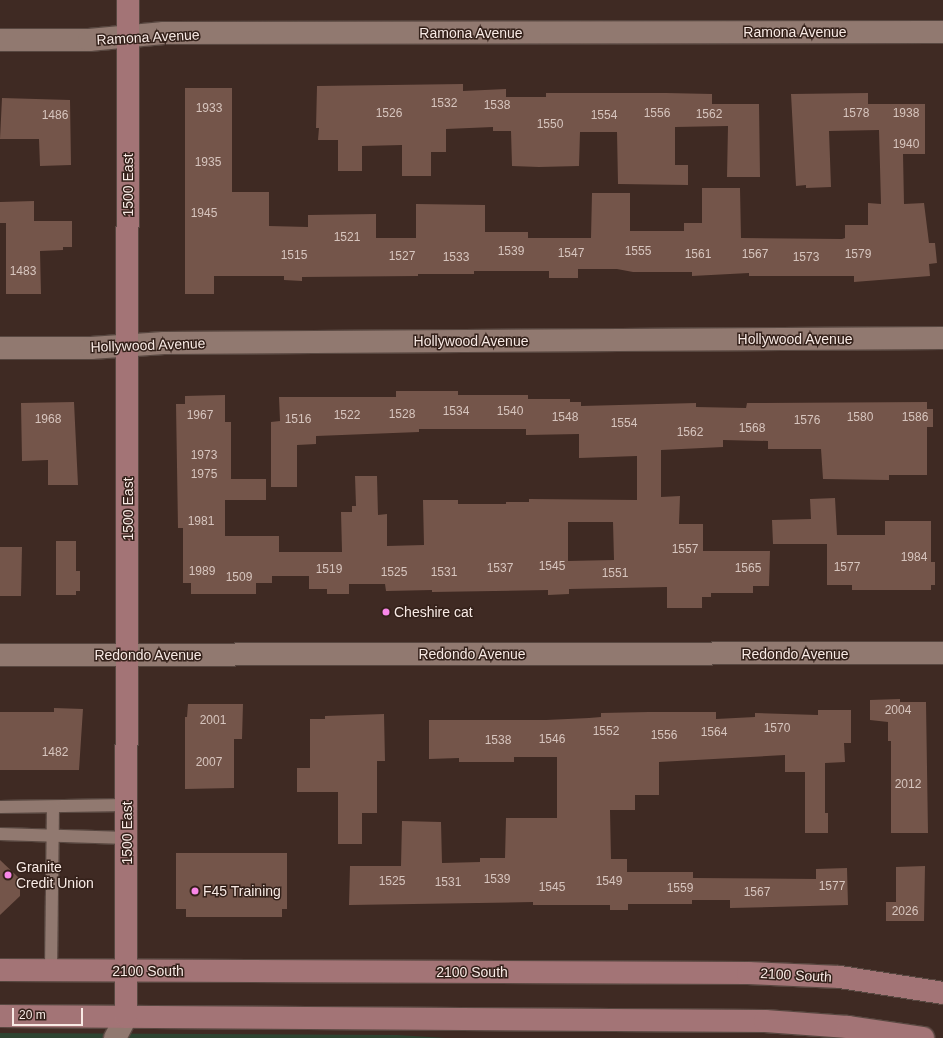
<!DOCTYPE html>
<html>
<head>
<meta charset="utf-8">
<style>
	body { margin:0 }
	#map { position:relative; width:943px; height:1038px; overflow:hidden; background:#3f2a23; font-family:Helvetica,sans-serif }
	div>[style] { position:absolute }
	.green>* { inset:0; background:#2e4431 }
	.building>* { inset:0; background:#74554a }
	.roads { filter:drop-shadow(1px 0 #584740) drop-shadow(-1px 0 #584740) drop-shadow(0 1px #584740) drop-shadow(0 -1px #584740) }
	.lane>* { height:12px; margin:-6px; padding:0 6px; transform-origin:6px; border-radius:6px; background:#917970 }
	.street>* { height:22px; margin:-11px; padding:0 11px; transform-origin:11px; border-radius:11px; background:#917970 }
	.secondary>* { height:22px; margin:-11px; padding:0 11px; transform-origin:11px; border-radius:11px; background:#a37476 }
	.dots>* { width:11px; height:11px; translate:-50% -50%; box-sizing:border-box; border:2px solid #34211a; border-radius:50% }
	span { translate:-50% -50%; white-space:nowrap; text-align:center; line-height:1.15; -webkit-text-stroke:3px #34211a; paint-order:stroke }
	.number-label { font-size:12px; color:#d7c5be }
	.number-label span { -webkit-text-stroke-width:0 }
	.street-label { font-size:14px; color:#f8eae5 }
	.poi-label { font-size:14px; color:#f8eae5 }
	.left { translate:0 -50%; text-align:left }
	.scale { position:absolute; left:12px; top:1008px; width:71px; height:18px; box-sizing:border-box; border:2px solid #f8eae5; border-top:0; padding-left:5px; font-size:12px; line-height:14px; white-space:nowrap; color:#f8eae5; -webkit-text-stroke:3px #34211a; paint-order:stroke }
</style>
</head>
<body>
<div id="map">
	<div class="green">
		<i style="clip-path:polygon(0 1033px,397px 1035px,446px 1038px,0 1038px)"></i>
	</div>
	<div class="building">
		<i style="clip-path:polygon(463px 84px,463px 91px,506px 89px,506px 97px,546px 97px,546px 93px,666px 93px,712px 94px,712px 104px,759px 104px,760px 177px,727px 177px,728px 126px,675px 127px,675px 165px,688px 165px,688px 185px,618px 184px,617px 132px,580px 132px,579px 166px,539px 167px,512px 166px,511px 131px,493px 131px,493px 127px,446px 129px,446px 152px,431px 152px,431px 176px,402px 176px,402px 145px,362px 146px,362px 171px,338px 171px,338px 140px,318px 140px,319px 128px,316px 128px,317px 86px)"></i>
		<i style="clip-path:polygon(185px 88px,232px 88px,232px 192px,269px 192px,269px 226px,308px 227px,308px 215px,376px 214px,376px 238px,416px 238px,416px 204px,485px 205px,485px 232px,528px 232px,528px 238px,591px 238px,592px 193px,630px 193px,630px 231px,684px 231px,684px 223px,702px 223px,702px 188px,740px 188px,741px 238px,842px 239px,845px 238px,845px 225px,868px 225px,868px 203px,881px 204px,879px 130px,829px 131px,831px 187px,806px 188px,806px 185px,796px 186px,791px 94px,868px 93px,868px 104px,925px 104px,925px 154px,903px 154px,904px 204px,924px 203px,929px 243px,935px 243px,937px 263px,929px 264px,930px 276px,854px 282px,854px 276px,749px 276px,749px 273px,692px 276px,692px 272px,633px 272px,617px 269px,578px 269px,578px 278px,549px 278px,549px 271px,474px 271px,474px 274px,418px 274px,418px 276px,302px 277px,302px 281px,284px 280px,284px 276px,214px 276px,214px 294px,185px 294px)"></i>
		<i style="clip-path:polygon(2px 98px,70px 100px,71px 165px,40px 166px,39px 139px,0 139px)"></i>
		<i style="clip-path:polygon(34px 201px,34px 221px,72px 221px,72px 247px,63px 247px,63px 250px,40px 251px,41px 294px,6px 294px,6px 223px,0 223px,0 202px)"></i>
		<i style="clip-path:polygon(evenodd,396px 391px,458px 391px,458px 395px,528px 395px,528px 399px,570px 399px,570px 402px,581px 402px,581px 406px,696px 403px,696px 407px,746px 408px,747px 403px,927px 402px,927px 409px,933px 409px,933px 427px,927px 427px,927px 475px,889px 475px,889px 480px,823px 479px,821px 449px,768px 449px,768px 441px,723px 440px,723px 447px,661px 450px,661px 497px,680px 496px,679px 524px,703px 524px,703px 551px,770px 551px,769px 586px,753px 586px,753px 593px,711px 593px,711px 597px,702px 597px,702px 608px,667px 608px,667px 587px,569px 589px,569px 594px,548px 595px,548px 590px,432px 592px,432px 590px,386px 591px,385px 584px,349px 584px,349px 594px,327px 594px,327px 589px,309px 589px,309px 576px,272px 576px,272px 583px,256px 583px,256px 594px,191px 594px,191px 583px,183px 583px,183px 528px,178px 528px,176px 404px,185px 404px,185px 396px,225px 395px,225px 422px,231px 422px,231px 479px,266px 479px,266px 500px,225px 500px,225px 536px,279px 536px,279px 552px,342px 552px,341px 512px,352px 512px,352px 506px,356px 506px,355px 476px,377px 476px,378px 515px,387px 514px,387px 546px,424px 545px,423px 500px,458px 500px,458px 504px,506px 504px,506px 502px,529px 502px,529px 499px,637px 500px,637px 456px,579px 458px,579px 434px,526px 435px,526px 429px,419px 429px,419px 432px,316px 436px,316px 444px,297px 445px,297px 487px,271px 487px,271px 422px,280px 421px,279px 397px,396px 397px,396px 391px,568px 522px,613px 522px,614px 560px,568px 561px,568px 522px)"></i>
		<i style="clip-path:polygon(74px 402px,78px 485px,48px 485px,48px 460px,22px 461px,21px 403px)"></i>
		<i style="clip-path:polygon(835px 498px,837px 535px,885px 535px,885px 521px,931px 521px,931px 562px,935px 562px,935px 585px,931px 585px,931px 590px,852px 590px,852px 585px,827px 585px,827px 544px,773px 544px,772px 520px,811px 519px,810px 499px)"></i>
		<i style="clip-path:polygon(56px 541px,76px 541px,76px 571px,80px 571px,80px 591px,76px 591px,76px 595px,56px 595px)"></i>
		<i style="clip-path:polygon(0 547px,22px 547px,21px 596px,0 596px)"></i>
		<i style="clip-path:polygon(900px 699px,900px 702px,926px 702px,928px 833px,891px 833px,891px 741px,888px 741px,888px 722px,870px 720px,870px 700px)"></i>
		<i style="clip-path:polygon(188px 704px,243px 704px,242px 739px,234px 739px,234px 788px,185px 789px,185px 717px,187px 717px)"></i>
		<i style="clip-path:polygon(54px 708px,83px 709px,79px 770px,0 770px,0 712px,54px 712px)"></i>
		<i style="clip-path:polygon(818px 710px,851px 710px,851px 743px,844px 743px,845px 762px,825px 763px,825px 813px,828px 813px,828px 833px,805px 833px,805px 772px,785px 772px,785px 755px,659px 762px,659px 795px,635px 795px,635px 810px,610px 810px,611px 859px,627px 859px,627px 872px,693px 872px,693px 878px,816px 879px,816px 869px,847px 868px,848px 905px,730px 908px,730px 900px,692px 900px,692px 904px,628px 904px,628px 910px,610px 910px,610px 905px,533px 905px,533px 902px,349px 905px,350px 866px,401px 866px,402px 821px,441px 822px,442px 863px,480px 862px,480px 858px,505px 858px,506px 818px,557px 818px,557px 757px,514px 757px,514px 762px,459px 762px,459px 758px,429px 759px,429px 720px,546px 720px,589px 718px,601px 717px,601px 713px,649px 712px,716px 712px,716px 719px,755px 717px,755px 713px,818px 715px)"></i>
		<i style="clip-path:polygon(384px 714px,385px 761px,377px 761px,377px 813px,362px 813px,362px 844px,338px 844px,338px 792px,297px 792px,297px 768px,310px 768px,310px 719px,325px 719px,325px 716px)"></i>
		<i style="clip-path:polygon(176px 853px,287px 853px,287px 909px,282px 909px,282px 917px,186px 917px,186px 909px,176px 909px)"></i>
		<i style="clip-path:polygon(0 860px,20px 879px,20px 896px,0 915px)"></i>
		<i style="clip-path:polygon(925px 866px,924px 921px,886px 921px,886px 902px,896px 902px,896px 867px)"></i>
	</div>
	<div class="roads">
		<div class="lane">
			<i style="left:0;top:807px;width:127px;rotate:-0.9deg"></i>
			<i style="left:0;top:834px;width:127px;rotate:1.8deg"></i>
			<i style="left:51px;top:970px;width:163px;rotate:-89.3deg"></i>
		</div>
		<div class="street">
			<i style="left:0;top:40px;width:89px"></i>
			<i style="left:89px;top:40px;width:75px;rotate:-5.3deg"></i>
			<i style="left:164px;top:33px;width:779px;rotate:-0.07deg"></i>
			<i style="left:0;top:348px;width:91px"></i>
			<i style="left:91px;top:348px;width:73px;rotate:-3.9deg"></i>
			<i style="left:164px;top:343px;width:779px;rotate:-0.37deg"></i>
			<i style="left:0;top:655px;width:943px;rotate:-0.12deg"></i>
			<i style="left:115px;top:1038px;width:24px;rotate:-62deg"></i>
		</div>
		<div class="secondary">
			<i style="left:0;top:970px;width:748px;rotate:0.23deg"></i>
			<i style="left:748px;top:973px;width:92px;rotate:2.5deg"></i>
			<i style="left:840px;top:977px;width:104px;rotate:8.8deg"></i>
			<i style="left:0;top:1016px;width:765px;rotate:0.37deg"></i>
			<i style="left:765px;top:1021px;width:83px;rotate:4.1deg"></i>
			<i style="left:848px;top:1027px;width:76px;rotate:8.3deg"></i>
			<i style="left:126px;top:1017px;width:1017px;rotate:-89.89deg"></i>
		</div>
	</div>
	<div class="dots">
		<i style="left:386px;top:612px;background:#f987e8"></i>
		<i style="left:8px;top:875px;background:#f987e8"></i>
		<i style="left:195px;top:891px;background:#f987e8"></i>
	</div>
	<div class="number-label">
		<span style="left:444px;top:104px">1532</span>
		<span style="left:497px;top:106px">1538</span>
		<span style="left:209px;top:109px">1933</span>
		<span style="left:389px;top:114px">1526</span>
		<span style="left:657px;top:114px">1556</span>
		<span style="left:856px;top:114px">1578</span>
		<span style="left:906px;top:114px">1938</span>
		<span style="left:709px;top:115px">1562</span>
		<span style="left:55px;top:116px">1486</span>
		<span style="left:604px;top:116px">1554</span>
		<span style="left:550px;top:125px">1550</span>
		<span style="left:906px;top:145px">1940</span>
		<span style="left:208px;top:163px">1935</span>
		<span style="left:204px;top:214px">1945</span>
		<span style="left:347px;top:238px">1521</span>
		<span style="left:511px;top:252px">1539</span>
		<span style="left:638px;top:252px">1555</span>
		<span style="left:571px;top:254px">1547</span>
		<span style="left:698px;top:255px">1561</span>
		<span style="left:755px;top:255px">1567</span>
		<span style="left:858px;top:255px">1579</span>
		<span style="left:294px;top:256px">1515</span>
		<span style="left:402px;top:257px">1527</span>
		<span style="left:456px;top:258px">1533</span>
		<span style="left:806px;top:258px">1573</span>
		<span style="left:23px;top:272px">1483</span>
		<span style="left:456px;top:412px">1534</span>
		<span style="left:510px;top:412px">1540</span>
		<span style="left:402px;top:415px">1528</span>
		<span style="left:200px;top:416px">1967</span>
		<span style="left:347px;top:416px">1522</span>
		<span style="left:565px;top:418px">1548</span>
		<span style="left:860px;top:418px">1580</span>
		<span style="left:915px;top:418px">1586</span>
		<span style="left:48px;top:420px">1968</span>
		<span style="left:298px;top:420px">1516</span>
		<span style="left:807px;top:421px">1576</span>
		<span style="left:624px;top:424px">1554</span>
		<span style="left:752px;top:429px">1568</span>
		<span style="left:690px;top:433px">1562</span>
		<span style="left:204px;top:456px">1973</span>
		<span style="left:204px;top:475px">1975</span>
		<span style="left:201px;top:522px">1981</span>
		<span style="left:685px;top:550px">1557</span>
		<span style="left:914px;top:558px">1984</span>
		<span style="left:552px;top:567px">1545</span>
		<span style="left:847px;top:568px">1577</span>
		<span style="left:500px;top:569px">1537</span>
		<span style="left:748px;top:569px">1565</span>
		<span style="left:329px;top:570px">1519</span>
		<span style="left:202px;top:572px">1989</span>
		<span style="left:394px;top:573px">1525</span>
		<span style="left:444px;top:573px">1531</span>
		<span style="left:615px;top:574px">1551</span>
		<span style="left:239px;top:578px">1509</span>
		<span style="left:898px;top:711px">2004</span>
		<span style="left:213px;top:721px">2001</span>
		<span style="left:777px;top:729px">1570</span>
		<span style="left:606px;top:732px">1552</span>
		<span style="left:714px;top:733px">1564</span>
		<span style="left:664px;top:736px">1556</span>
		<span style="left:552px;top:740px">1546</span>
		<span style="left:498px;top:741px">1538</span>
		<span style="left:55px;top:753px">1482</span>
		<span style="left:209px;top:763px">2007</span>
		<span style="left:908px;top:785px">2012</span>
		<span style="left:497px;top:880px">1539</span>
		<span style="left:392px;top:882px">1525</span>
		<span style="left:609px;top:882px">1549</span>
		<span style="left:448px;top:883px">1531</span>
		<span style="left:832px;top:887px">1577</span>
		<span style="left:552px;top:888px">1545</span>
		<span style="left:680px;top:889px">1559</span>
		<span style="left:757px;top:893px">1567</span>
		<span style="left:905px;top:912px">2026</span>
	</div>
	<div class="street-label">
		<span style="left:795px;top:32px">Ramona Avenue</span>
		<span style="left:471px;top:33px">Ramona Avenue</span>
		<span style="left:148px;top:37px;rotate:-3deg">Ramona Avenue</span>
		<span style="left:128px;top:185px;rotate:-90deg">1500 East</span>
		<span style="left:795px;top:339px">Hollywood Avenue</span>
		<span style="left:471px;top:341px">Hollywood Avenue</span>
		<span style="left:148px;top:345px;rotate:-2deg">Hollywood Avenue</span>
		<span style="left:128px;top:509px;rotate:-90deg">1500 East</span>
		<span style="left:472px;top:654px">Redondo Avenue</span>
		<span style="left:795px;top:654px">Redondo Avenue</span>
		<span style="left:148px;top:655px">Redondo Avenue</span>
		<span style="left:127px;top:833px;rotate:-90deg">1500 East</span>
		<span style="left:148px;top:971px">2100 South</span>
		<span style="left:472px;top:972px">2100 South</span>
		<span style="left:796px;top:975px;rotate:3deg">2100 South</span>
	</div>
	<div class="poi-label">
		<span class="left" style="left:394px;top:612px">Cheshire cat</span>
		<span class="left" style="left:16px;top:875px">Granite<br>Credit Union</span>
		<span class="left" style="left:203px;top:891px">F45 Training</span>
	</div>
	<div class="scale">20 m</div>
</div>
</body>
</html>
